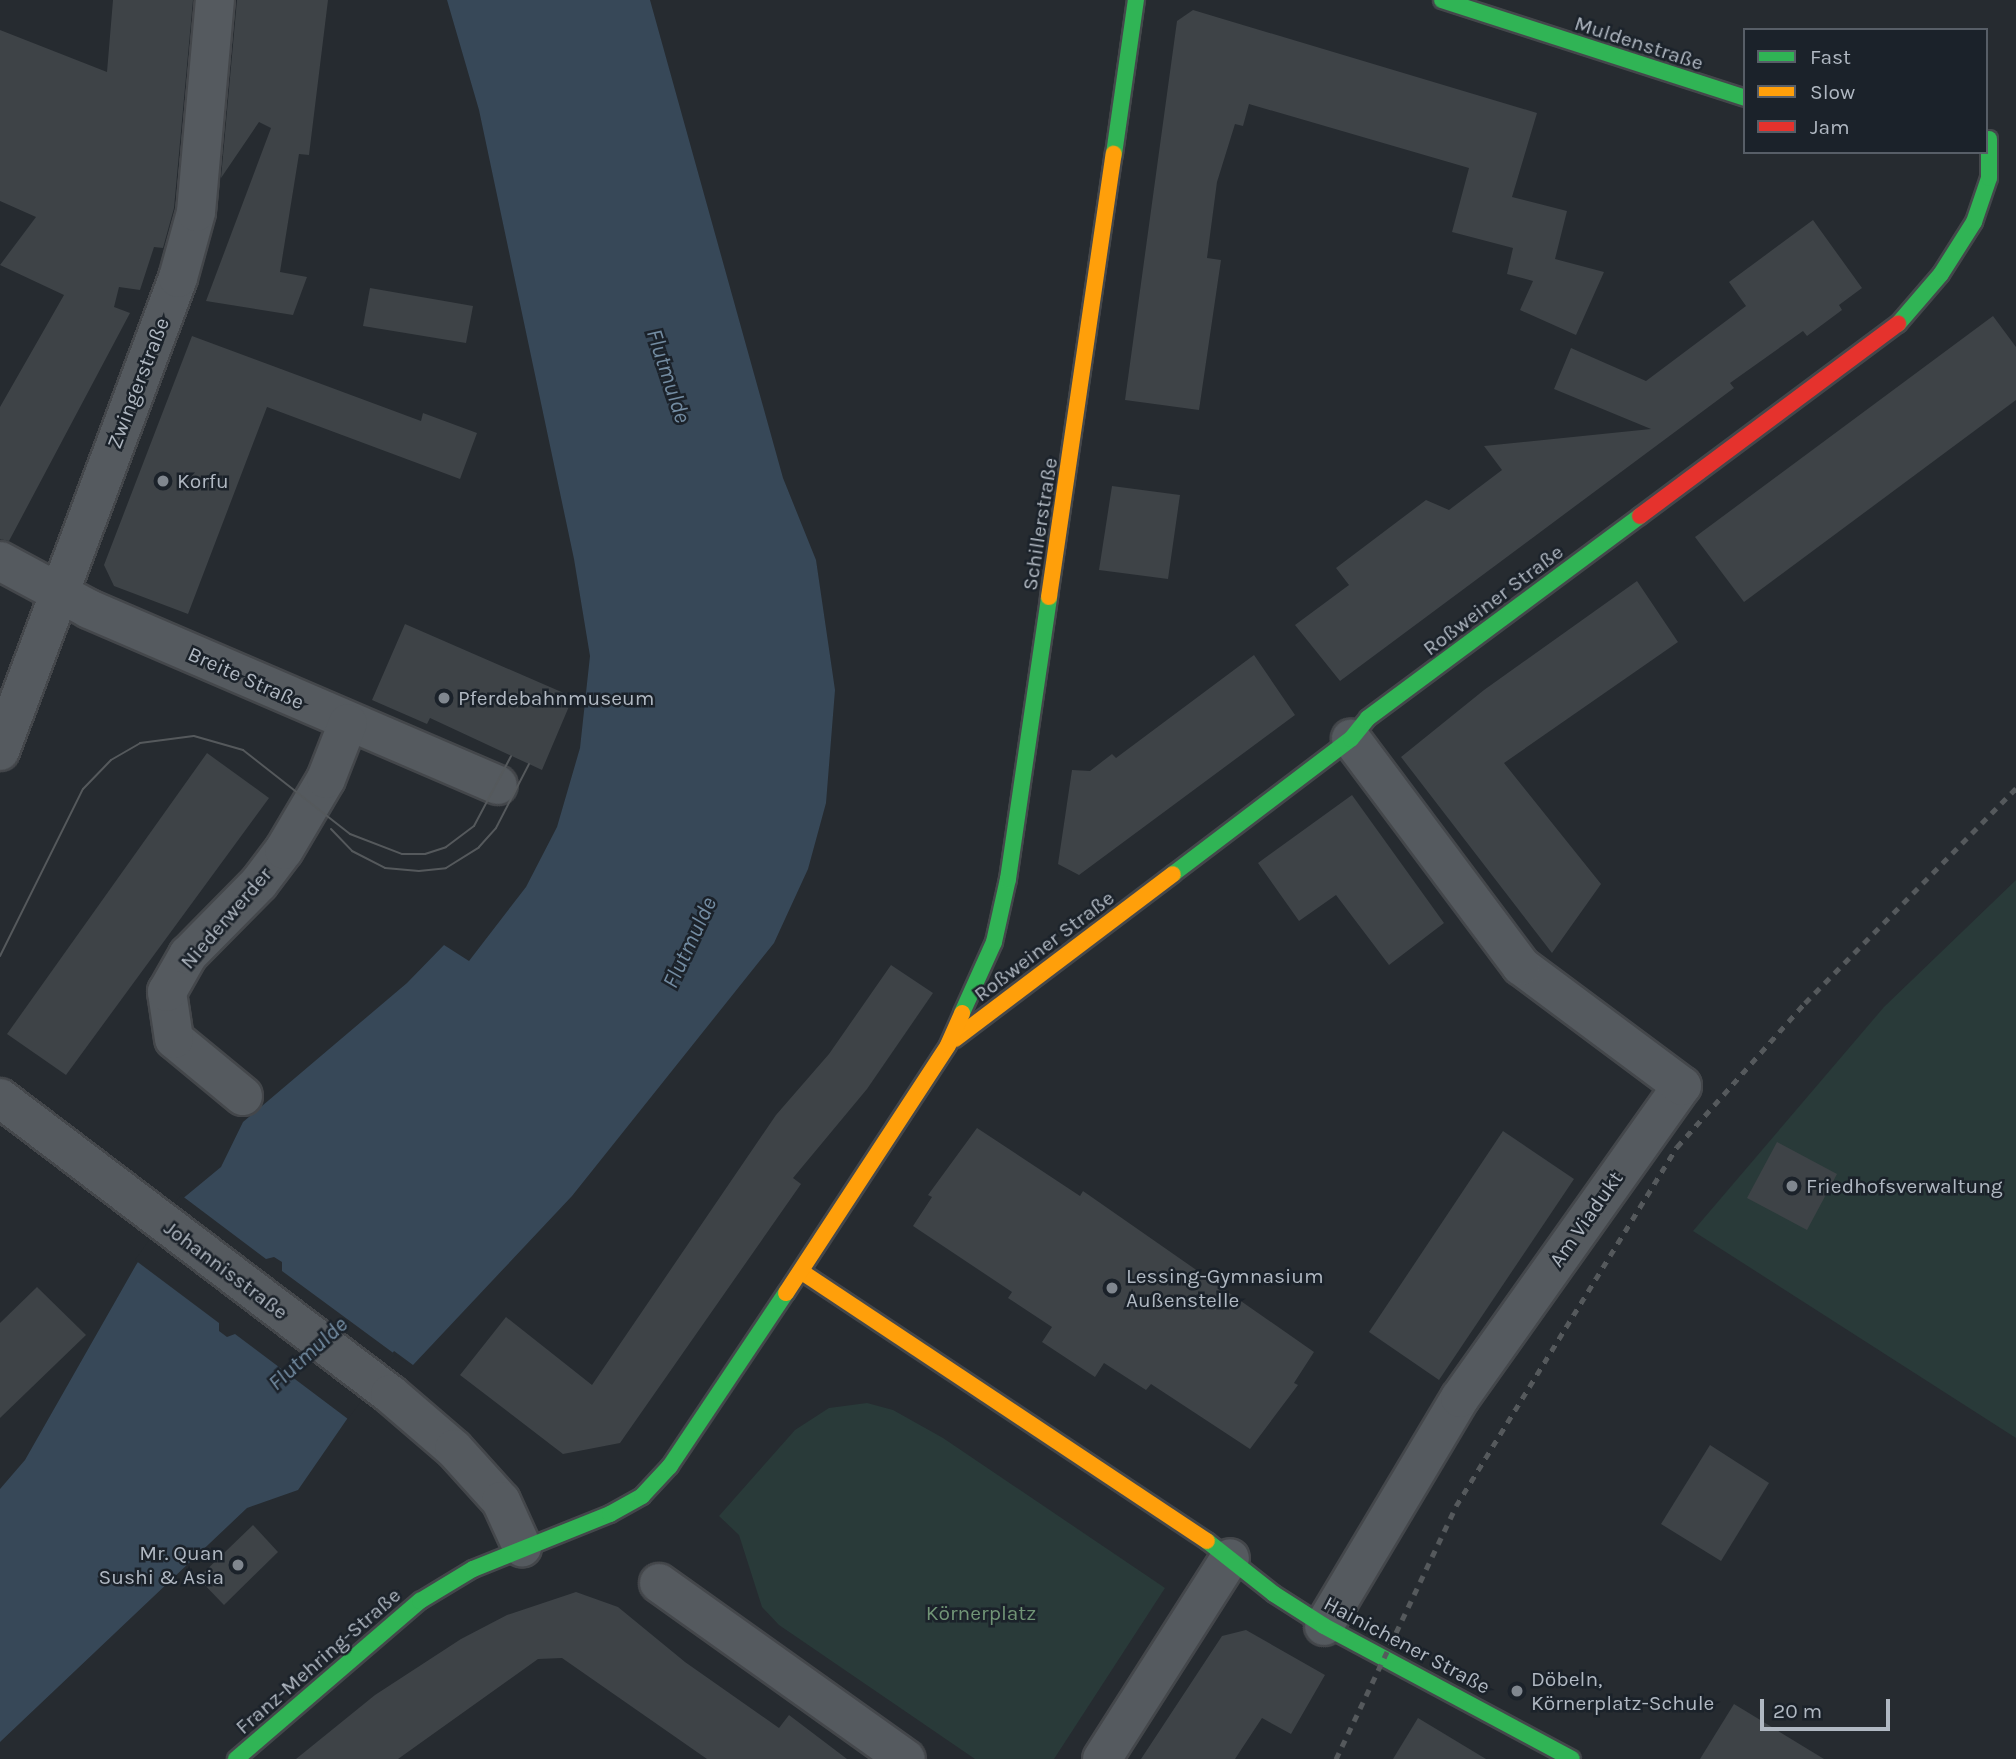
<!DOCTYPE html>
<html>
<head>
<meta charset="utf-8">
<style>
	body { margin:0 }
	#map { position:relative; width:2016px; height:1759px; overflow:hidden; background:#262b30; font-family:Karla,sans-serif }
	div>[style] { position:absolute }
	.green>* { inset:0; background:#293a39 }
	.water>* { inset:0; background:#374858 }
	.pier>* { inset:0; background:#262b30 }
	.building>* { inset:0; background:#3e4347 }
	.roads { filter:drop-shadow(2px 0 #44474b) drop-shadow(-2px 0 #44474b) drop-shadow(0 2px #44474b) drop-shadow(0 -2px #44474b) }
	.street>* { height:38px; margin:-19px; padding:0 19px; transform-origin:19px; border-radius:19px; background:#555a5f }
	.fast>* { height:16px; margin:-8px; padding:0 8px; transform-origin:8px; border-radius:8px; background:#30b455 }
	.slow>* { height:16px; margin:-8px; padding:0 8px; transform-origin:8px; border-radius:8px; background:#ff9f0a }
	.jam>* { height:16px; margin:-8px; padding:0 8px; transform-origin:8px; border-radius:8px; background:#e5322d }
	.tram>* { height:2px; margin:-1px; padding:0 1px; transform-origin:1px; border-radius:1px; background:#55595c }
	.rail>* { height:5px; margin-top:-2.5px; transform-origin:0; background:repeating-linear-gradient(90deg,#55595c 0 7px,transparent 0 14px) }
	.dots>* { width:19px; height:19px; translate:-50% -50%; box-sizing:border-box; border:4px solid #1b222a; border-radius:50% }
	span { translate:-50% -50%; white-space:nowrap; text-align:center; line-height:1.15; -webkit-text-stroke:5px #1b222a; paint-order:stroke }
	.street-label { font-size:21px; color:#b0b8c2 }
	.poi-label { font-size:21px; color:#b0b8c2 }
	.left { translate:0 -50%; text-align:left }
	.right { translate:-100% -50%; text-align:right }
	.park-label { font-size:21px; color:#719576 }
	.water-label { font-size:23px; color:#738ca2; font-style:italic }
	.legend { position:absolute; left:1743px; top:28px; width:245px; height:126px; box-sizing:border-box; background:#1b222a; border:2px solid #575e67; margin:0; padding:9px 12px; list-style:none; font-size:21px; color:#b0b8c2 }
	.legend li { display:flex; align-items:center; gap:14px; height:35px }
	.legend b { width:35px; border:2px solid #575e67 }
	.scale { position:absolute; left:1760px; top:1699px; width:130px; height:32px; box-sizing:border-box; border:4px solid #b0b8c2; border-top:0; padding-left:9px; font-size:21px; line-height:24px; white-space:nowrap; color:#b0b8c2; -webkit-text-stroke:5px #1b222a; paint-order:stroke }
</style>
</head>
<body>
<div id="map">
	<div class="green">
		<i style="clip-path:polygon(2016px 880px,2016px 1438px,1693px 1231px,1884px 1007px)"></i>
		<i style="clip-path:polygon(867px 1403px,893px 1410px,943px 1438px,1165px 1588px,1054px 1759px,975px 1759px,779px 1625px,762px 1607px,739px 1535px,719px 1516px,795px 1430px,829px 1408px)"></i>
	</div>
	<div class="water">
		<i style="clip-path:polygon(447px 0,650px 0,783px 478px,816px 560px,835px 690px,826px 803px,808px 869px,774px 943px,572px 1196px,413px 1365px,394px 1351px,298px 1490px,247px 1508px,0 1742px,0 1489px,25px 1460px,136px 1265px,175px 1205px,221px 1167px,243px 1122px,407px 983px,444px 945px,469px 961px,526px 887px,557px 827px,580px 748px,590px 656px,574px 559px,479px 110px)"></i>
	</div>
	<div class="pier">
		<i style="clip-path:polygon(181px 1195px,266px 1259px,274px 1257px,282px 1262px,282px 1271px,411px 1366px,395px 1355px,348px 1419px,235px 1334px,227px 1337px,219px 1331px,219px 1323px,135px 1260px)"></i>
	</div>
	<div class="building">
		<i style="clip-path:polygon(113px 0,193px 0,174px 208px,163px 248px,154px 247px,140px 290px,119px 287px,114px 307px,130px 313px,9px 541px,0 539px,0 407px,64px 295px,0 265px,36px 217px,0 201px,0 30px,107px 72px)"></i>
		<i style="clip-path:polygon(237px 0,328px 0,309px 155px,299px 154px,280px 272px,307px 277px,293px 315px,206px 301px,271px 128px,259px 122px,221px 178px)"></i>
		<i style="clip-path:polygon(1193px 10px,1537px 113px,1512px 197px,1567px 211px,1555px 259px,1604px 272px,1576px 335px,1520px 310px,1533px 281px,1507px 274px,1513px 248px,1452px 232px,1469px 168px,1249px 104px,1243px 126px,1235px 124px,1217px 182px,1207px 258px,1221px 260px,1199px 410px,1125px 400px,1177px 21px)"></i>
		<i style="clip-path:polygon(1813px 220px,1862px 288px,1839px 305px,1842px 310px,1807px 336px,1803px 331px,1730px 383px,1734px 388px,1340px 681px,1295px 625px,1349px 585px,1336px 568px,1426px 500px,1449px 510px,1502px 470px,1484px 446px,1651px 429px,1554px 389px,1571px 348px,1646px 381px,1746px 306px,1729px 282px)"></i>
		<i style="clip-path:polygon(370px 288px,473px 306px,466px 343px,363px 326px)"></i>
		<i style="clip-path:polygon(1993px 316px,2016px 347px,2016px 400px,1744px 602px,1695px 537px)"></i>
		<i style="clip-path:polygon(192px 336px,421px 421px,423px 413px,477px 433px,460px 479px,267px 407px,188px 614px,114px 586px,104px 565px)"></i>
		<i style="clip-path:polygon(1112px 486px,1180px 495px,1168px 579px,1099px 570px)"></i>
		<i style="clip-path:polygon(1637px 581px,1678px 642px,1504px 763px,1601px 884px,1552px 953px,1401px 757px,1484px 690px)"></i>
		<i style="clip-path:polygon(405px 624px,573px 697px,542px 770px,430px 718px,427px 724px,372px 700px)"></i>
		<i style="clip-path:polygon(1254px 655px,1295px 715px,1079px 875px,1058px 864px,1072px 770px,1090px 771px,1112px 754px,1116px 758px)"></i>
		<i style="clip-path:polygon(207px 753px,269px 798px,66px 1075px,7px 1034px)"></i>
		<i style="clip-path:polygon(1352px 795px,1444px 923px,1389px 965px,1336px 895px,1299px 921px,1258px 863px)"></i>
		<i style="clip-path:polygon(891px 965px,933px 993px,867px 1089px,793px 1178px,801px 1184px,620px 1443px,563px 1454px,460px 1375px,506px 1317px,592px 1385px,776px 1115px,829px 1054px)"></i>
		<i style="clip-path:polygon(977px 1128px,1080px 1196px,1083px 1191px,1314px 1352px,1294px 1383px,1298px 1385px,1250px 1449px,1151px 1384px,1146px 1390px,1104px 1363px,1095px 1377px,1042px 1342px,1052px 1327px,1008px 1298px,1012px 1292px,913px 1226px,932px 1197px,928px 1195px)"></i>
		<i style="clip-path:polygon(1503px 1131px,1574px 1179px,1439px 1380px,1369px 1332px)"></i>
		<i style="clip-path:polygon(1777px 1142px,1837px 1174px,1807px 1230px,1747px 1198px)"></i>
		<i style="clip-path:polygon(37px 1287px,86px 1335px,0 1418px,0 1323px)"></i>
		<i style="clip-path:polygon(1710px 1445px,1769px 1483px,1721px 1561px,1661px 1524px)"></i>
		<i style="clip-path:polygon(253px 1525px,278px 1552px,224px 1605px,198px 1578px)"></i>
		<i style="clip-path:polygon(576px 1592px,618px 1607px,685px 1662px,779px 1728px,789px 1715px,847px 1759px,707px 1759px,562px 1658px,538px 1659px,398px 1759px,296px 1759px,375px 1695px,461px 1639px,507px 1615px)"></i>
		<i style="clip-path:polygon(1246px 1630px,1325px 1675px,1291px 1734px,1262px 1718px,1235px 1759px,1141px 1759px,1222px 1636px)"></i>
		<i style="clip-path:polygon(1734px 1704px,1824px 1759px,1700px 1759px)"></i>
		<i style="clip-path:polygon(1418px 1718px,1486px 1759px,1393px 1759px)"></i>
	</div>
	<div class="roads">
		<div class="street">
			<i style="left:0;top:561px;width:101px;rotate:28.3deg"></i>
			<i style="left:89px;top:609px;width:445px;rotate:23.3deg"></i>
			<i style="left:0;top:751px;width:505px;rotate:-69.38deg"></i>
			<i style="left:178px;top:278px;width:68px;rotate:-74.7deg"></i>
			<i style="left:196px;top:212px;width:213px;rotate:-84.9deg"></i>
			<i style="left:243px;top:1096px;width:89px;rotate:-140.4deg"></i>
			<i style="left:174px;top:1039px;width:48px;rotate:-98.5deg"></i>
			<i style="left:167px;top:992px;width:43px;rotate:-60.4deg"></i>
			<i style="left:188px;top:955px;width:101px;rotate:-45.4deg"></i>
			<i style="left:259px;top:883px;width:41px;rotate:-52.9deg"></i>
			<i style="left:284px;top:850px;width:82px;rotate:-59.4deg"></i>
			<i style="left:326px;top:779px;width:60px;rotate:-68.6deg"></i>
			<i style="left:0;top:1098px;width:490px;rotate:37.2deg"></i>
			<i style="left:390px;top:1394px;width:84px;rotate:40.7deg"></i>
			<i style="left:454px;top:1449px;width:70px;rotate:47.9deg"></i>
			<i style="left:501px;top:1501px;width:51px;rotate:65.5deg"></i>
			<i style="left:659px;top:1583px;width:303px;rotate:35.5deg"></i>
			<i style="left:1324px;top:1626px;width:265px;rotate:-59.2deg"></i>
			<i style="left:1460px;top:1398px;width:383px;rotate:-54.6deg"></i>
			<i style="left:1682px;top:1086px;width:201px;rotate:-143.3deg"></i>
			<i style="left:1521px;top:966px;width:284px;rotate:-126.8deg"></i>
			<i style="left:1102px;top:1759px;width:238px;rotate:-57.5deg"></i>
		</div>
		<div class="fast">
			<i style="left:1442px;top:0;width:318px;rotate:17.9deg"></i>
			<i style="left:1114px;top:154px;width:156px;rotate:-81.9deg"></i>
			<i style="left:1898px;top:324px;width:66px;rotate:-49.3deg"></i>
			<i style="left:1941px;top:274px;width:62px;rotate:-57.6deg"></i>
			<i style="left:1974px;top:222px;width:46px;rotate:-71.2deg"></i>
			<i style="left:1989px;top:178px;width:39px;rotate:-90deg"></i>
			<i style="left:1173px;top:874px;width:223px;rotate:-37.2deg"></i>
			<i style="left:1351px;top:739px;width:27px;rotate:-51deg"></i>
			<i style="left:1368px;top:718px;width:339px;rotate:-36.6deg"></i>
			<i style="left:962px;top:1013px;width:78px;rotate:-65.7deg"></i>
			<i style="left:994px;top:942px;width:65px;rotate:-77.5deg"></i>
			<i style="left:1008px;top:879px;width:285px;rotate:-81.7deg"></i>
			<i style="left:1207px;top:1541px;width:85px;rotate:38.3deg"></i>
			<i style="left:1274px;top:1594px;width:59px;rotate:32.6deg"></i>
			<i style="left:1324px;top:1626px;width:281px;rotate:28.2deg"></i>
			<i style="left:236px;top:1759px;width:243px;rotate:-40.7deg"></i>
			<i style="left:420px;top:1601px;width:62px;rotate:-31.1deg"></i>
			<i style="left:473px;top:1569px;width:148px;rotate:-21.9deg"></i>
			<i style="left:610px;top:1514px;width:37px;rotate:-29deg"></i>
			<i style="left:642px;top:1496px;width:41px;rotate:-47deg"></i>
			<i style="left:670px;top:1466px;width:208px;rotate:-56.2deg"></i>
		</div>
		<div class="slow">
			<i style="left:1049px;top:597px;width:448px;rotate:-81.7deg"></i>
			<i style="left:955px;top:1039px;width:273px;rotate:-37.1deg"></i>
			<i style="left:802px;top:1272px;width:486px;rotate:33.6deg"></i>
			<i style="left:786px;top:1293px;width:296px;rotate:-56.8deg"></i>
			<i style="left:948px;top:1045px;width:35px;rotate:-66deg"></i>
		</div>
		<div class="jam">
			<i style="left:1640px;top:516px;width:322px;rotate:-36.7deg"></i>
		</div>
	</div>
	<div class="tram">
		<i style="left:331px;top:829px;width:30px;rotate:46deg"></i>
		<i style="left:352px;top:851px;width:37px;rotate:27deg"></i>
		<i style="left:385px;top:868px;width:34px;rotate:5deg"></i>
		<i style="left:419px;top:871px;width:27px;rotate:-6deg"></i>
		<i style="left:446px;top:868px;width:39px;rotate:-32deg"></i>
		<i style="left:479px;top:847px;width:25px;rotate:-48deg"></i>
		<i style="left:496px;top:828px;width:72px;rotate:-62.7deg"></i>
		<i style="left:0;top:956px;width:186px;rotate:-63.6deg"></i>
		<i style="left:83px;top:789px;width:40px;rotate:-46deg"></i>
		<i style="left:111px;top:760px;width:34px;rotate:-30deg"></i>
		<i style="left:140px;top:743px;width:54px;rotate:-7.4deg"></i>
		<i style="left:194px;top:736px;width:51px;rotate:15.9deg"></i>
		<i style="left:243px;top:750px;width:136px;rotate:38.1deg"></i>
		<i style="left:350px;top:834px;width:56px;rotate:21deg"></i>
		<i style="left:402px;top:854px;width:23px"></i>
		<i style="left:425px;top:854px;width:22px;rotate:-18deg"></i>
		<i style="left:446px;top:847px;width:35px;rotate:-37deg"></i>
		<i style="left:474px;top:826px;width:79px;rotate:-62.1deg"></i>
	</div>
	<div class="rail">
		<i style="left:1336px;top:1759px;width:280px;rotate:-64.6deg"></i>
		<i style="left:1456px;top:1506px;width:422px;rotate:-58.4deg"></i>
		<i style="left:1677px;top:1147px;width:193px;rotate:-48.4deg"></i>
		<i style="left:1805px;top:1003px;width:301px;rotate:-45.5deg"></i>
	</div>
	<div class="dots">
		<i style="left:163px;top:481px;background:#80878f"></i>
		<i style="left:444px;top:698px;background:#80878f"></i>
		<i style="left:1792px;top:1186px;background:#80878f"></i>
		<i style="left:1112px;top:1288px;background:#80878f"></i>
		<i style="left:238px;top:1565px;background:#80878f"></i>
		<i style="left:1517px;top:1691px;background:#80878f"></i>
	</div>
	<div class="street-label">
		<span style="left:1639px;top:43px;rotate:18deg">Muldenstraße</span>
		<span style="left:138px;top:383px;rotate:-69deg">Zwingerstraße</span>
		<span style="left:1040px;top:524px;rotate:-81deg">Schillerstraße</span>
		<span style="left:1493px;top:600px;rotate:-37deg">Roßweiner Straße</span>
		<span style="left:246px;top:678px;rotate:24deg">Breite Straße</span>
		<span style="left:226px;top:918px;rotate:-49deg">Niederwerder</span>
		<span style="left:1044px;top:946px;rotate:-37deg">Roßweiner Straße</span>
		<span style="left:1586px;top:1219px;rotate:-55deg">Am Viadukt</span>
		<span style="left:226px;top:1270px;rotate:37deg">Johannisstraße</span>
		<span style="left:1407px;top:1645px;rotate:28deg">Hainichener Straße</span>
		<span style="left:318px;top:1661px;rotate:-41deg">Franz-Mehring-Straße</span>
	</div>
	<div class="poi-label">
		<span class="left" style="left:177px;top:481px">Korfu</span>
		<span class="left" style="left:458px;top:698px">Pferdebahnmuseum</span>
		<span class="left" style="left:1806px;top:1186px">Friedhofsverwaltung</span>
		<span class="left" style="left:1126px;top:1288px">Lessing-Gymnasium<br>Außenstelle</span>
		<span class="right" style="left:224px;top:1565px">Mr. Quan<br>Sushi &amp; Asia</span>
		<span class="left" style="left:1531px;top:1691px">Döbeln,<br>Körnerplatz-Schule</span>
	</div>
	<div class="park-label">
		<span style="left:981px;top:1613px">Körnerplatz</span>
	</div>
	<div class="water-label">
		<span style="left:668px;top:376px;rotate:72deg">Flutmulde</span>
		<span style="left:690px;top:943px;rotate:-65deg">Flutmulde</span>
		<span style="left:308px;top:1354px;rotate:-42deg">Flutmulde</span>
	</div>
	<ul class="legend">
	<li><b style="height:9px;background:#30b455"></b>Fast</li>
	<li><b style="height:9px;background:#ff9f0a"></b>Slow</li>
	<li><b style="height:9px;background:#e5322d"></b>Jam</li>
	</ul>
	<div class="scale">20 m</div>
</div>
</body>
</html>
